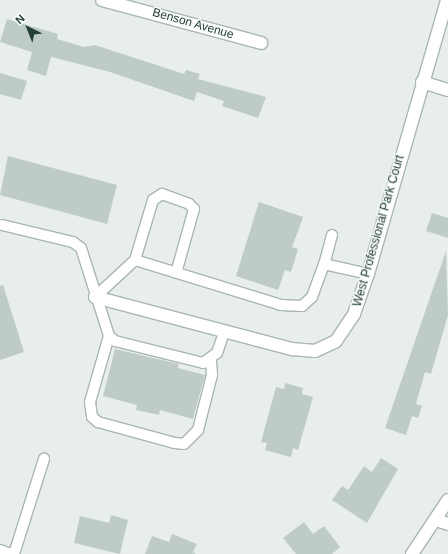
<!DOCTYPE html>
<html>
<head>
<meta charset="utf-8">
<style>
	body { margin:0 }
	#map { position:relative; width:448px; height:554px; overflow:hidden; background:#e7eeeb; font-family:Arial,sans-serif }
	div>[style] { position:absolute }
	.building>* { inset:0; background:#bfccc6 }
	.roads { filter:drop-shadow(1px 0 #a9b6b2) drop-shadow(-1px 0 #a9b6b2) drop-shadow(0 1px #a9b6b2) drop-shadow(0 -1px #a9b6b2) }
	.lane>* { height:10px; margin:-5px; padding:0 5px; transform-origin:5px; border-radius:5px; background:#fff }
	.street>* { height:12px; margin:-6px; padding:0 6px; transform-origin:6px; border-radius:6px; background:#fff }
	.secondary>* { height:12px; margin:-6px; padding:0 6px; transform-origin:6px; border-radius:6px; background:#fff }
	span { translate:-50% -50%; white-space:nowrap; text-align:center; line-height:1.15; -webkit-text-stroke:3px #f7fbf9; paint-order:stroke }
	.street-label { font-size:12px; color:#263f38 }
	.north { position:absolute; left:8px; top:8px; width:40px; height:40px; -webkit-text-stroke:3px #f7fbf9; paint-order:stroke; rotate:317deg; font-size:11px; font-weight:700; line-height:16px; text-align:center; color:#263f38 }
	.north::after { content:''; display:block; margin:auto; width:14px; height:18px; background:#263f38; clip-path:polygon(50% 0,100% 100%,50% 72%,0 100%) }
</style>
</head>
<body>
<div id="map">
	<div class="building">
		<i style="clip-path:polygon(7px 19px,58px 34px,57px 39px,84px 47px,95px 45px,184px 74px,186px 70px,200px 74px,198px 79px,266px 97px,258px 118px,222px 106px,224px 101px,197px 92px,194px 101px,110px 72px,51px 57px,46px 76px,27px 70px,32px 52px,0 42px)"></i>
		<i style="clip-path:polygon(0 73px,27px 81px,21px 100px,0 94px)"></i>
		<i style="clip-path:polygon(8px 156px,117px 185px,107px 224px,0 195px)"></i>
		<i style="clip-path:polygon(259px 202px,303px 217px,292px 247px,298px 249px,291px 272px,285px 270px,278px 290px,236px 276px)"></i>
		<i style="clip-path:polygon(432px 213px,448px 218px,448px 238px,426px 231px)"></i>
		<i style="clip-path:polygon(446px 251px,448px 315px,431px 374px,425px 372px,416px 404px,422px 406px,418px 418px,412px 416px,406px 435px,385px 428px)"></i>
		<i style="clip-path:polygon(3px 285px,24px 352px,0 360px,0 286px)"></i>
		<i style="clip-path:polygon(115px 349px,179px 364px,178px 368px,205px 375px,193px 419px,160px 410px,159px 415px,136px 410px,137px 405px,103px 396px)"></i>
		<i style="clip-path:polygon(285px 383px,303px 388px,302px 394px,313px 397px,298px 450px,293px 448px,291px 457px,265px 450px,267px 443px,261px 442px,276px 387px,284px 389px)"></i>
		<i style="clip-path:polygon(381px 458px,398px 469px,367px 523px,332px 500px,342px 486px,348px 490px,364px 466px,372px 472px)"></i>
		<i style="clip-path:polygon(111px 515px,128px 520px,120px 554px,74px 543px,80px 516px,109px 523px)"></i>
		<i style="clip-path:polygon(304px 522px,313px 534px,324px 526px,340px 547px,332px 554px,296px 554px,283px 538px)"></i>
		<i style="clip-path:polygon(172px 534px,197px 544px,193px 552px,196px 554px,145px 554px,152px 536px,169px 542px)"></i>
	</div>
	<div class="roads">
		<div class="lane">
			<i style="left:2px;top:225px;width:73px;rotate:13.5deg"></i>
			<i style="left:73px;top:242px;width:10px;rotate:37deg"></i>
			<i style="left:81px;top:248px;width:92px;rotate:72.3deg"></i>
			<i style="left:109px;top:336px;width:8px;rotate:40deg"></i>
			<i style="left:115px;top:341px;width:91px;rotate:14deg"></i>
			<i style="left:203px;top:363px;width:17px;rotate:-36deg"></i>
			<i style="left:217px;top:353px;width:21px;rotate:-71deg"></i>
			<i style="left:332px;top:235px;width:30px;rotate:105deg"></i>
			<i style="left:324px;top:264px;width:45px;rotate:12.8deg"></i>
			<i style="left:135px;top:260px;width:63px;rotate:-73.3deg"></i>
			<i style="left:153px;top:200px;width:11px;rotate:-34deg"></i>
			<i style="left:162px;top:194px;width:29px;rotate:20deg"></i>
			<i style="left:189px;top:204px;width:7px;rotate:45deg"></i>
			<i style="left:194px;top:209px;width:66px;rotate:105.7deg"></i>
			<i style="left:95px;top:297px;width:54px;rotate:-42.8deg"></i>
			<i style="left:135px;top:260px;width:153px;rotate:17.1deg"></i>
			<i style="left:281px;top:305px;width:21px;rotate:3deg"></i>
			<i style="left:302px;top:306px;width:13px;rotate:-42deg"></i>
			<i style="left:312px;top:297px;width:35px;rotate:-70deg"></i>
			<i style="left:109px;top:336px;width:69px;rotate:106.1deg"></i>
			<i style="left:90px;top:402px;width:15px;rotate:82deg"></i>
			<i style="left:92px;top:417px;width:8px;rotate:40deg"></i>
			<i style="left:98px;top:422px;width:80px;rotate:15.3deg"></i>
			<i style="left:175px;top:443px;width:9px;rotate:6deg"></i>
			<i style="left:184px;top:444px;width:20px;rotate:-45deg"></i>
			<i style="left:198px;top:430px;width:57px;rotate:-75.7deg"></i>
			<i style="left:212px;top:375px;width:14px;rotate:-94deg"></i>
			<i style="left:0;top:550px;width:12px;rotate:20deg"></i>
			<i style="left:14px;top:554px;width:100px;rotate:-72.5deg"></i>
		</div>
		<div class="street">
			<i style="left:102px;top:0;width:165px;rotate:15.1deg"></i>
			<i style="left:422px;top:82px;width:27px;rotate:17deg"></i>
			<i style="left:95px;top:297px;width:204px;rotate:14.8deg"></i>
			<i style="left:292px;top:349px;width:23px;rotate:5deg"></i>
			<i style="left:315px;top:351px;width:23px;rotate:-25deg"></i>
			<i style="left:336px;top:341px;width:32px;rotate:-56deg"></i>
			<i style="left:354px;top:314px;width:42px;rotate:-70.7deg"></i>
			<i style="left:368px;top:274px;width:285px;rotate:-73.9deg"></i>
			<i style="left:437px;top:520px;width:12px;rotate:20deg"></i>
		</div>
		<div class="secondary">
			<i style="left:412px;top:554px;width:65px;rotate:-56.3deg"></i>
		</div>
	</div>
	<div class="street-label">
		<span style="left:193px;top:24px;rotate:16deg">Benson Avenue</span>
		<span style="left:379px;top:231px;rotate:-74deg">West Professional Park Court</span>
	</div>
	<div class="north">N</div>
</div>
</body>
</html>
